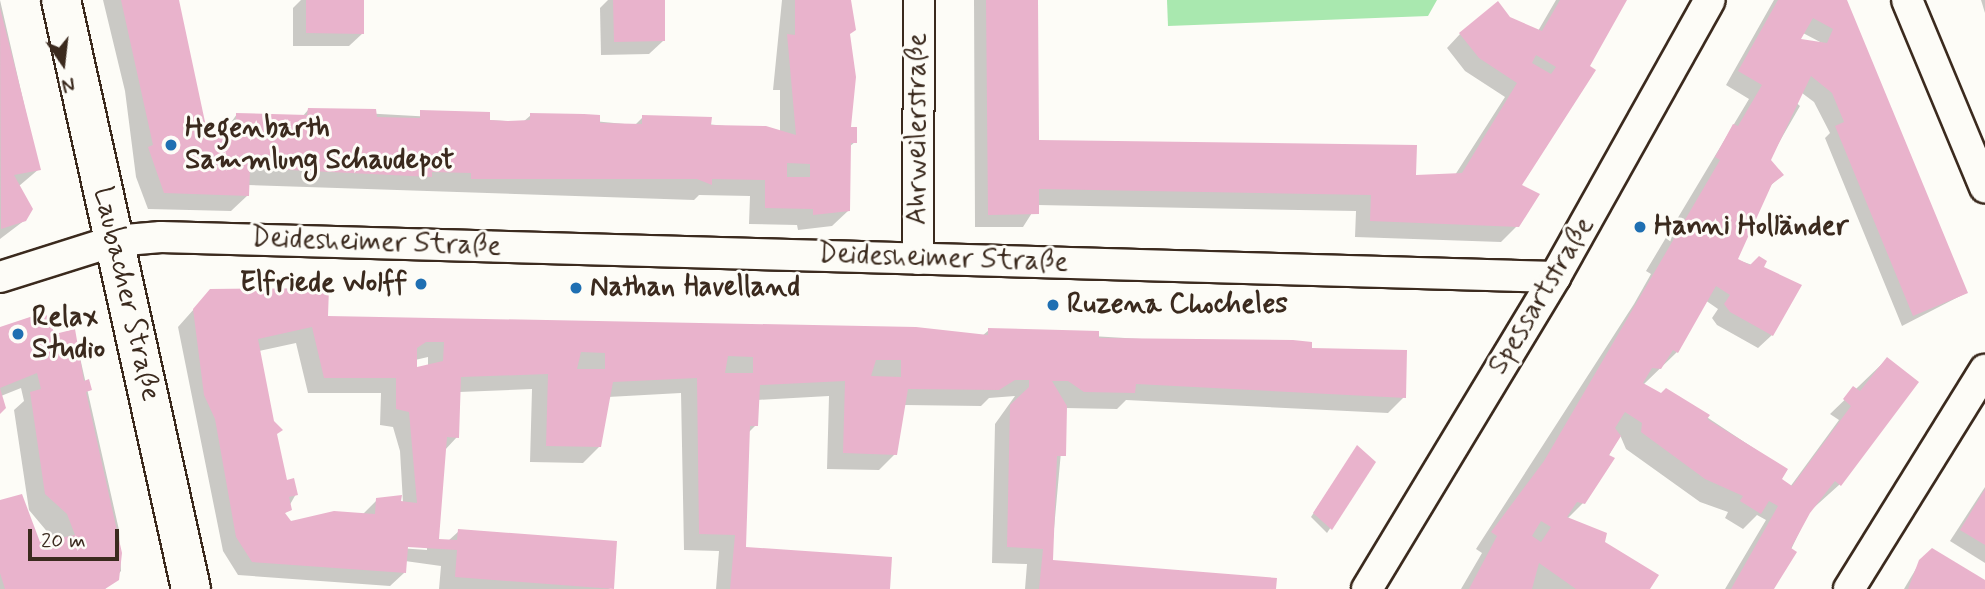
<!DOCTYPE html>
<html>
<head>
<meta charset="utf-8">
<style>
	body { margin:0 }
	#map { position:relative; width:1985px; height:589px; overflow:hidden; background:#fdfcf7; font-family:Mynerve,sans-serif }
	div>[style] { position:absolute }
	.green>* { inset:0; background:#a9e8af }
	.shadow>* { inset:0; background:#0003 }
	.building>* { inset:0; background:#e9b3cc }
	.roads { filter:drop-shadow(2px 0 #3b2a1e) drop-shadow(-2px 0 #3b2a1e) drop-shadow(0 2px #3b2a1e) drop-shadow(0 -2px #3b2a1e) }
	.street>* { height:30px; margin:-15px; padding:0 15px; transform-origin:15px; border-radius:15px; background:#fdfcf7 }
	.secondary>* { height:38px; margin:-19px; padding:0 19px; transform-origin:19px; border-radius:19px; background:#fdfcf7 }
	.dots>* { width:19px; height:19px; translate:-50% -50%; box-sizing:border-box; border:4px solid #fdfcf7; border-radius:50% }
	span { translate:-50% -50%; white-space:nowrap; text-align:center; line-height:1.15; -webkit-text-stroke:6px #fdfcf7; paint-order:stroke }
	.poi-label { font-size:28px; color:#3b2a1e; font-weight:700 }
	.left { translate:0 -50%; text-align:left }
	.right { translate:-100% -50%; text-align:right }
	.street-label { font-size:28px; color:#3b2a1e }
	.north { position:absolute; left:28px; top:28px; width:70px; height:70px; -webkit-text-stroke:5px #fdfcf7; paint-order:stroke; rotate:166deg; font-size:19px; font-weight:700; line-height:28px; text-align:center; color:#3b2a1e }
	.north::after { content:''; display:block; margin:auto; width:24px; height:32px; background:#3b2a1e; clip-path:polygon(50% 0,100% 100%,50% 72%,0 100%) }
	.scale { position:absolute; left:28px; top:529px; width:91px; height:32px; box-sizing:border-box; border:4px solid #3b2a1e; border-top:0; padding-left:9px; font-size:21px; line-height:24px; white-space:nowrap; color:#3b2a1e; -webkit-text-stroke:5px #fdfcf7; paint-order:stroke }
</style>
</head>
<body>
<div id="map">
	<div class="green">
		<i style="clip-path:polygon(1167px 0,1437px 0,1428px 16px,1168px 26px)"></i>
	</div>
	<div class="shadow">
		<i style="clip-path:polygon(0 0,39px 169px,19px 186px,25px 220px,0 239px)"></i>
		<i style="clip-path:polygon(103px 0,177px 0,206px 138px,220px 138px,237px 114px,302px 117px,308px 110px,523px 122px,531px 115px,635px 125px,643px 117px,780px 132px,780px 90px,773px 90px,782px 0,849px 0,849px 129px,855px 142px,849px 147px,849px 210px,832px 226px,798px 230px,797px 225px,749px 224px,750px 196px,699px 195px,694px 200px,248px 185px,248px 195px,231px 211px,148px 209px,136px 177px,125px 91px)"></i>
		<i style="clip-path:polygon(301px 0,362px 0,363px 33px,349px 46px,293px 46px,293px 8px)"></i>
		<i style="clip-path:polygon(608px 0,663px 0,663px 41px,649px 54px,601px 55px,600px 8px)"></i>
		<i style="clip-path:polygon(974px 0,1036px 0,1037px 144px,1415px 177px,1455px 175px,1505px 97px,1465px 71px,1447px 48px,1460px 34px,1509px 18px,1538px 31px,1556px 0,1626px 0,1519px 186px,1517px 226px,1501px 242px,1355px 237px,1356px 211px,1037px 205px,1023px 227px,975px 227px)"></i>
		<i style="clip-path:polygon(evenodd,1774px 0,1845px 0,1966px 293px,1902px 326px,1825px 138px,1830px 133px,1814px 102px,1798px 90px,1793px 100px,1800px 106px,1769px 160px,1782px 175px,1767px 189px,1735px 259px,1761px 268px,1772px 335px,1758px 348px,1717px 325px,1712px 318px,1718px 309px,1705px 300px,1677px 352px,1643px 385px,1661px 395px,1666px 390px,1785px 469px,1775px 486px,1790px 487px,1839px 420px,1830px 414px,1887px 359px,1917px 382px,1839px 485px,1809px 512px,1772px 589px,1725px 589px,1766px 520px,1757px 515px,1743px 529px,1725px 518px,1728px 512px,1700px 502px,1626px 449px,1620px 435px,1583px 503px,1567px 519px,1603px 543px,1648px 589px,1461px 589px,1482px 553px,1476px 549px,1634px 304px,1651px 274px,1646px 271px,1749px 99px,1726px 85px,1774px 0,1803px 33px,1822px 43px,1798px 40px,1803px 33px)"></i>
		<i style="clip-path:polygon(1981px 0,1985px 0,1985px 13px)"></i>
		<i style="clip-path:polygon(evenodd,210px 291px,326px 318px,982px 336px,989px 330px,1310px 349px,1404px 397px,1388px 413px,1126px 400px,1117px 409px,1065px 408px,1051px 562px,1275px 589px,1025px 589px,1027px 564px,992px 563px,995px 424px,1015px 396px,989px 398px,981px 406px,904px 405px,895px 454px,879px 470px,827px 469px,829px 396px,757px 400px,756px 425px,748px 433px,744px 548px,888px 589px,716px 589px,719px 551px,684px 550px,681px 393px,608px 397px,600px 446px,583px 463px,530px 462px,532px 389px,459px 392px,457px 437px,444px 451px,437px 541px,448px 541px,459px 531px,611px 589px,439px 589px,441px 566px,405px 561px,404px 573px,390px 586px,238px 575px,223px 551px,178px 327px,210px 291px,296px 343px,308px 393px,381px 393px,380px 425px,393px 427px,400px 451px,403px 503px,377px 500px,363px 514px,291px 523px,284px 515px,296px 494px,285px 482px,259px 351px,296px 343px,210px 291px,428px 357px,428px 366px,415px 369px,415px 360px,428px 357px,210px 291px,399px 544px,427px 546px,427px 550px,399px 548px,399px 544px)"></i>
		<i style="clip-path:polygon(0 328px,54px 336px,74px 331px,119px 530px,121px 571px,105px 589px,0 589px,0 502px,39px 544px,55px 541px,29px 510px,14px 410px,24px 401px,21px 388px,1px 396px,0 414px)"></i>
		<i style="clip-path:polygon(1354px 451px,1374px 463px,1327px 533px,1311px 517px)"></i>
		<i style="clip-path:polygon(1985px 487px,1985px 563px,1950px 541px)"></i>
		<i style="clip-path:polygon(1920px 562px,1985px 582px,1985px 589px,1904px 589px)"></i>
	</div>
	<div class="building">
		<i style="clip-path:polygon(evenodd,121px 0,179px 0,208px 136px,236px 137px,236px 113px,307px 115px,308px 108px,376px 109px,377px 117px,420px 118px,420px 110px,490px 112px,490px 120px,508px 121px,530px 120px,530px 113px,584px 114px,600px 115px,600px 123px,642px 124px,642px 115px,712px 117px,711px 125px,766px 126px,796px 135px,787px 34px,795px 35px,795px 0,851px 0,856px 30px,850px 34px,856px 77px,851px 127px,857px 127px,857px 143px,851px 143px,850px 211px,813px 215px,813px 209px,765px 208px,765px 180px,712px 179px,712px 185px,697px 179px,471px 179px,471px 173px,432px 172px,432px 177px,250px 168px,249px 196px,164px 193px,148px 147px,153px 145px,121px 0,787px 163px,810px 164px,810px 177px,787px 177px,787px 163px)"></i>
		<i style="clip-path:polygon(306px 0,364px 0,364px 34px,306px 33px)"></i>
		<i style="clip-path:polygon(613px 0,665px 0,665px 41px,614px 42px)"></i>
		<i style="clip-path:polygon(evenodd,986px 0,1038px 0,1039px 140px,1417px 145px,1416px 175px,1462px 173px,1517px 83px,1479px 58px,1459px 33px,1498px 1px,1510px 17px,1542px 31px,1560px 0,1627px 0,1590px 66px,1596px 70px,1522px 185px,1540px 194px,1519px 227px,1370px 221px,1371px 195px,1039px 189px,1039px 214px,988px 215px,986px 0,1536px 55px,1556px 67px,1551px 74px,1532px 63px,1536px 55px)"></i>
		<i style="clip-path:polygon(evenodd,1778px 0,1847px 0,1968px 293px,1913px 316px,1835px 126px,1844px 122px,1832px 93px,1811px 76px,1771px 160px,1784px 175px,1772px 184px,1738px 259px,1750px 265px,1759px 256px,1767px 261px,1764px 267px,1802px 285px,1773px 336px,1730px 312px,1724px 304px,1730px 295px,1716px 286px,1678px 353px,1673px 350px,1661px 369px,1652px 368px,1643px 383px,1661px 393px,1666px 388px,1710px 415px,1707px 419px,1788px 469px,1782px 479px,1792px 486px,1851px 406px,1843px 399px,1853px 386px,1860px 391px,1887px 357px,1919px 382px,1841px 486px,1835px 481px,1810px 513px,1791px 548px,1797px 552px,1774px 589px,1731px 589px,1778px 506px,1769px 501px,1761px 514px,1740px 501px,1743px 496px,1705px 479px,1641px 432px,1642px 423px,1625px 412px,1615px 428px,1621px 436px,1609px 455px,1615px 458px,1585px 504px,1577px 502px,1567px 517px,1607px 533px,1605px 542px,1659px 575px,1650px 589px,1576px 589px,1539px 563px,1532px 589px,1469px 589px,1497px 536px,1491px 532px,1544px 461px,1720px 160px,1715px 157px,1733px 124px,1738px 126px,1762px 85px,1738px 71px,1778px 0,1813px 18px,1833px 29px,1827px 43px,1801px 39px,1813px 18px,1778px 0,1541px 521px,1551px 527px,1541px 542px,1532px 536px,1541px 521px)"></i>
		<i style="clip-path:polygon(0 8px,41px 170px,14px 175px,33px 209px,26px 221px,1px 229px)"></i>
		<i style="clip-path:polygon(evenodd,329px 288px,328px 316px,916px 327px,988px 335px,988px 328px,1099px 331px,1099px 338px,1293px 340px,1312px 342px,1312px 348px,1407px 350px,1406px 398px,1136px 384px,1135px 393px,1084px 392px,1068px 381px,1052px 381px,1067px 406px,1066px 456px,1057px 456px,1053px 560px,1277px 578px,1276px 589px,1039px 589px,1043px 549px,1007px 547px,1010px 405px,1029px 387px,1029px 380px,1015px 380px,999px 390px,908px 389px,897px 455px,843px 453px,845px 381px,760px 385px,758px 426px,750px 426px,746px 547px,892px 557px,890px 589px,730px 589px,735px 535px,699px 534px,697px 378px,613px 382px,601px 447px,546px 446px,548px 374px,461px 377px,459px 438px,447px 437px,439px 539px,457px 540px,458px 529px,617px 541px,614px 589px,455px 577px,457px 550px,408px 547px,406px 573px,252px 562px,236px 537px,215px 419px,204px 395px,193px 309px,210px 289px,329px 288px,312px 327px,324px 378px,396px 378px,396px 409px,409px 412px,417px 503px,401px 501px,402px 495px,376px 498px,375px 514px,334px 511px,291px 521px,285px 513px,292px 510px,289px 497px,298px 495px,294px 478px,287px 480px,277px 434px,283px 430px,274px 421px,258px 339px,312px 327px,329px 288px,426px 342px,444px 342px,443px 361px,417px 367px,417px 348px,426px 342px,329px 288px,581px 352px,605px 353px,605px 369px,577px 369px,581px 352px,329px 288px,728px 356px,753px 357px,753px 373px,725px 373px,728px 356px,329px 288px,876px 360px,901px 360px,901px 377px,871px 376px,876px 360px)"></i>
		<i style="clip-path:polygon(45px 312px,55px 334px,75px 329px,84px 381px,89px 379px,92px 390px,86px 392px,122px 553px,119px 580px,105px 589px,5px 589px,0 573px,0 500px,22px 494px,40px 542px,75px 535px,67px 514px,45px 494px,30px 392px,41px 389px,37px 373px,0 388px,0 327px)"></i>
		<i style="clip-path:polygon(0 388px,6px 408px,0 414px)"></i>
		<i style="clip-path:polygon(1357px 445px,1376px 462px,1332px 530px,1313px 513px)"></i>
		<i style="clip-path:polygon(1985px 489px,1985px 545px,1960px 530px)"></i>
		<i style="clip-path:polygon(1932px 548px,1985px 580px,1985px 589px,1908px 589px,1919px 560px)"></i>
	</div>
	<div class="roads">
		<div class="street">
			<i style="left:1907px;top:0;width:203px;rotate:67.4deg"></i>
			<i style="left:918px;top:259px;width:259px;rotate:-89.8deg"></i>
			<i style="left:0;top:277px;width:120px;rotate:-17.5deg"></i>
			<i style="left:114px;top:241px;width:47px;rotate:-4.9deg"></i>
			<i style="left:161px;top:237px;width:1395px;rotate:1.64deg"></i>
			<i style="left:1367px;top:589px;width:364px;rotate:-58.9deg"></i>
			<i style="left:1555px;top:277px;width:317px;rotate:-60.8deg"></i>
			<i style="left:1849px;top:589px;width:258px;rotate:-58.2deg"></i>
		</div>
		<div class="secondary">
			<i style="left:61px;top:0;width:603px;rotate:77.55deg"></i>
		</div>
	</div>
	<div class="dots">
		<i style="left:171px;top:145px;background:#1f6fb2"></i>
		<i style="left:1640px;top:227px;background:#1f6fb2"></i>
		<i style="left:421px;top:284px;background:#1f6fb2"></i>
		<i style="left:576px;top:288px;background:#1f6fb2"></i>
		<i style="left:1053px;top:305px;background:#1f6fb2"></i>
		<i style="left:18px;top:334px;background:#1f6fb2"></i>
	</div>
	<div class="poi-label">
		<span class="left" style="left:185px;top:145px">Hegenbarth<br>Sammlung Schaudepot</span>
		<span class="left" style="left:1654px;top:227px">Hanni Holländer</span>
		<span class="right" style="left:407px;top:284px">Elfriede Wolff</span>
		<span class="left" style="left:590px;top:288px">Nathan Havelland</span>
		<span class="left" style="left:1067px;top:305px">Ruzena Chocheles</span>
		<span class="left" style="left:32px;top:334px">Relax<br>Studio</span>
	</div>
	<div class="street-label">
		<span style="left:918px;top:129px;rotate:-90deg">Ahrweilerstraße</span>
		<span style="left:376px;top:243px;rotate:2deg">Deidesheimer Straße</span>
		<span style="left:943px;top:259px;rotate:2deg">Deidesheimer Straße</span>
		<span style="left:126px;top:294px;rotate:77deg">Laubacher Straße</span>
		<span style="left:1542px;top:296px;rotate:-59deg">Spessartstraße</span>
	</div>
	<div class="north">N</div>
	<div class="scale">20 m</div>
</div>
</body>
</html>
